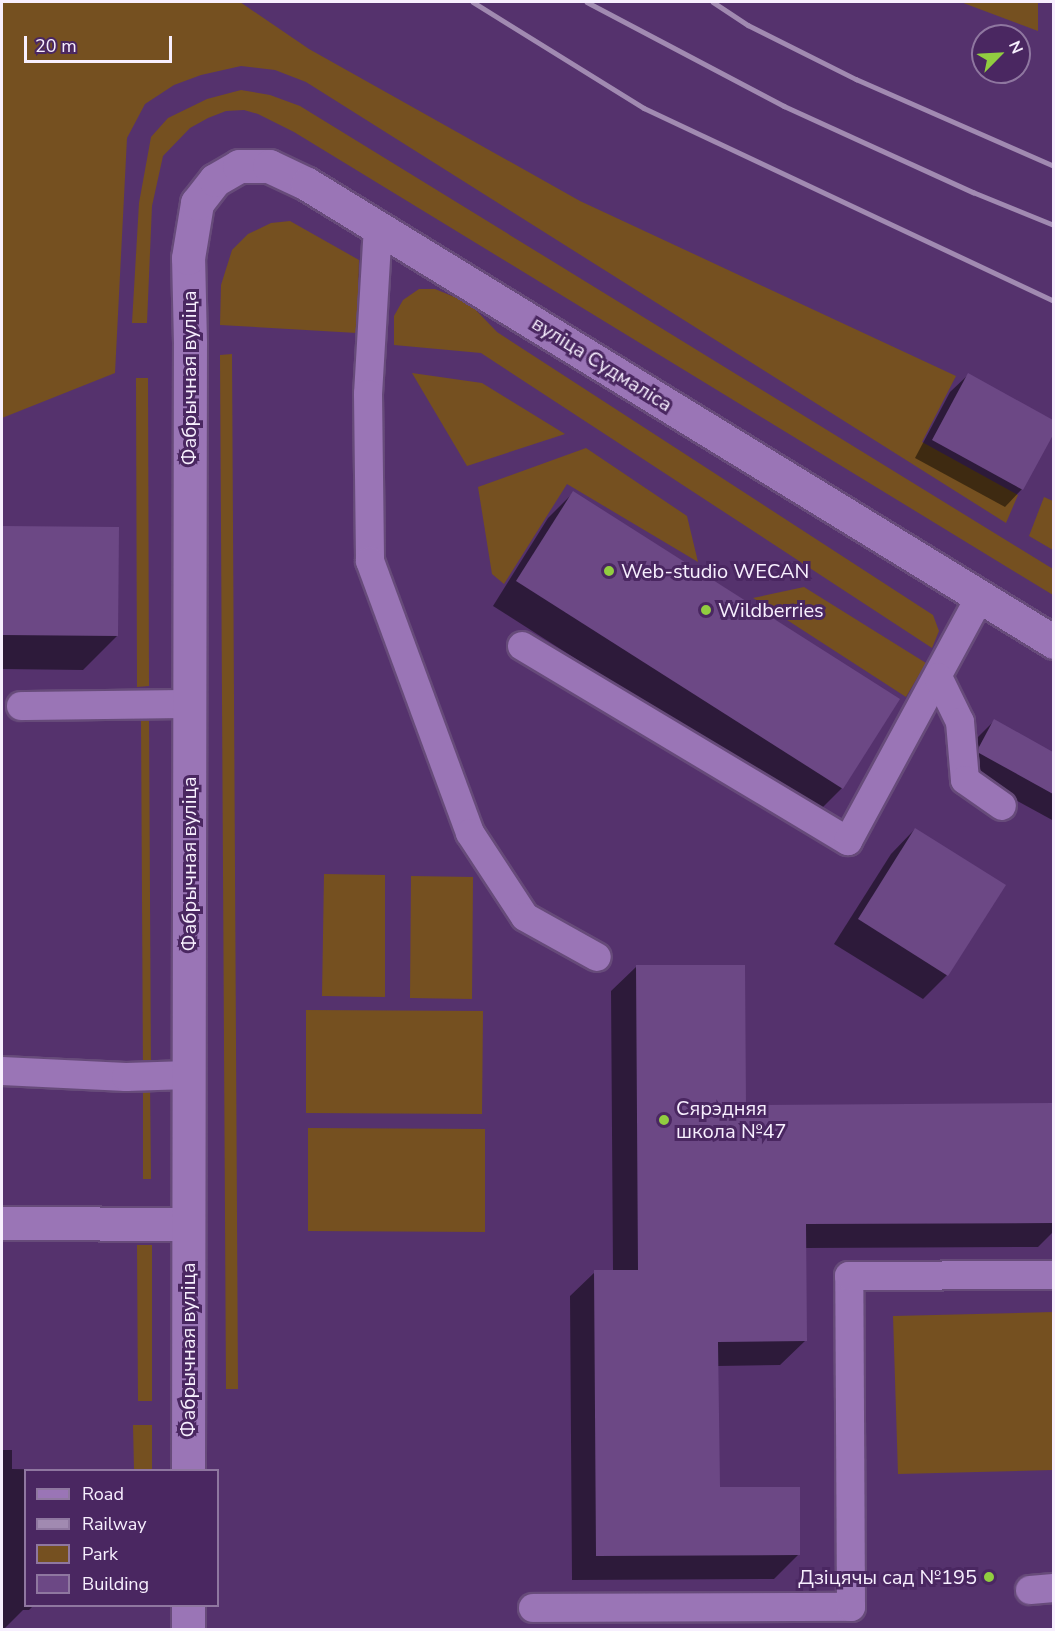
<!DOCTYPE html>
<html>
<head>
<meta charset="utf-8">
<style>
	body { margin:0 }
	#map { position:relative; width:1055px; height:1631px; overflow:hidden; background:#55326d; font-family:"Nunito Sans",sans-serif }
	div>[style] { position:absolute }
	.green>* { inset:0; background:#755020 }
	.shadow>* { inset:0; background:#0007 }
	.building>* { inset:0; background:#6c4885 }
	.roads { filter:drop-shadow(2px 0 #674b7a) drop-shadow(-2px 0 #674b7a) drop-shadow(0 2px #674b7a) drop-shadow(0 -2px #674b7a) }
	.service>* { height:28px; margin:-14px; padding:0 14px; transform-origin:14px; border-radius:14px; background:#9a75b6 }
	.minor>* { height:33px; margin:-16.5px; padding:0 16.5px; transform-origin:16.5px; border-radius:16.5px; background:#9a75b6 }
	.rail>* { height:4.5px; margin:-2.25px; padding:0 2.25px; transform-origin:2.25px; border-radius:2.25px; background:#a18ab1 }
	.dots>* { width:16px; height:16px; translate:-50% -50%; box-sizing:border-box; border:3px solid #4a2761; border-radius:50% }
	span { translate:-50% -50%; white-space:nowrap; text-align:center; line-height:1.15; -webkit-text-stroke:6px #4a2761; paint-order:stroke }
	.street-label { font-size:20px; color:#f7effe }
	.poi-label { font-size:20px; color:#f7effe }
	.left { translate:0 -50%; text-align:left }
	.right { translate:-100% -50%; text-align:right }
	.frame { position:absolute; inset:0; border:3px solid #f7effe; pointer-events:none }
	.legend { position:absolute; left:24px; top:1469px; width:195px; height:138px; box-sizing:border-box; background:#4a2761; border:2px solid #8f77a0; margin:0; padding:8px 10px; list-style:none; font-size:18px; color:#f7effe }
	.legend li { display:flex; align-items:center; gap:12px; height:30px }
	.legend b { width:30px; border:2px solid #8f77a0 }
	.north { position:absolute; left:971px; top:24px; width:60px; height:60px; box-sizing:border-box; background:#4a2761; border:2px solid #8f77a0; border-radius:50%; rotate:66deg; font-size:16px; font-weight:700; line-height:24px; text-align:center; color:#f7effe }
	.north::after { content:''; display:block; margin:auto; width:21px; height:27px; background:#91cd40; clip-path:polygon(50% 0,100% 100%,50% 72%,0 100%) }
	.scale { position:absolute; left:24px; top:36px; width:148px; height:27px; box-sizing:border-box; border:3px solid #f7effe; border-top:0; padding-left:8px; font-size:18px; line-height:21px; white-space:nowrap; color:#f7effe; -webkit-text-stroke:4px #4a2761; paint-order:stroke }
</style>
</head>
<body>
<div id="map">
	<div class="green">
		<i style="clip-path:polygon(2px 2px,240px 2px,309px 49px,580px 201px,956px 376px,922px 442px,1018px 495px,1006px 523px,306px 82px,275px 70px,241px 66px,201px 75px,174px 85px,145px 104px,127px 138px,115px 373px,2px 418px)"></i>
		<i style="clip-path:polygon(961px 2px,1038px 2px,1038px 31px,966px 4px)"></i>
		<i style="clip-path:polygon(241px 90px,270px 95px,300px 106px,1053px 569px,1053px 595px,294px 132px,258px 114px,244px 110px,226px 111px,208px 118px,190px 128px,163px 156px,152px 206px,147px 323px,132px 323px,139px 203px,151px 137px,168px 118px,207px 99px)"></i>
		<i style="clip-path:polygon(290px 221px,359px 260px,357px 333px,220px 325px,221px 285px,232px 250px,248px 234px,271px 223px)"></i>
		<i style="clip-path:polygon(419px 289px,435px 289px,469px 303px,497px 332px,933px 615px,939px 631px,932px 648px,481px 353px,394px 345px,394px 316px,403px 300px)"></i>
		<i style="clip-path:polygon(232px 354px,238px 1389px,226px 1389px,220px 355px)"></i>
		<i style="clip-path:polygon(412px 373px,482px 383px,565px 434px,467px 466px)"></i>
		<i style="clip-path:polygon(136px 378px,148px 378px,149px 686px,137px 687px)"></i>
		<i style="clip-path:polygon(586px 448px,687px 516px,698px 562px,567px 484px,504px 584px,492px 574px,478px 487px)"></i>
		<i style="clip-path:polygon(1044px 497px,1053px 501px,1053px 550px,1029px 536px)"></i>
		<i style="clip-path:polygon(804px 587px,926px 663px,906px 697px,753px 598px)"></i>
		<i style="clip-path:polygon(141px 720px,149px 720px,151px 1073px,143px 1073px)"></i>
		<i style="clip-path:polygon(324px 874px,385px 875px,385px 997px,322px 996px)"></i>
		<i style="clip-path:polygon(411px 876px,473px 877px,472px 999px,410px 998px)"></i>
		<i style="clip-path:polygon(306px 1010px,483px 1011px,482px 1114px,306px 1113px)"></i>
		<i style="clip-path:polygon(143px 1082px,150px 1082px,151px 1179px,143px 1179px)"></i>
		<i style="clip-path:polygon(308px 1128px,485px 1129px,485px 1232px,308px 1231px)"></i>
		<i style="clip-path:polygon(137px 1245px,152px 1245px,152px 1401px,138px 1401px)"></i>
		<i style="clip-path:polygon(1053px 1312px,1053px 1470px,898px 1474px,893px 1316px)"></i>
		<i style="clip-path:polygon(133px 1425px,152px 1425px,152px 1470px,134px 1470px)"></i>
	</div>
	<div class="shadow">
		<i style="clip-path:polygon(968px 375px,1054px 422px,1054px 432px,1022px 489px,1005px 507px,915px 458px,950px 392px)"></i>
		<i style="clip-path:polygon(573px 493px,898px 699px,842px 788px,817px 813px,493px 606px,548px 518px)"></i>
		<i style="clip-path:polygon(2px 527px,118px 528px,117px 636px,83px 670px,2px 669px)"></i>
		<i style="clip-path:polygon(994px 721px,1054px 754px,1054px 821px,962px 771px,962px 766px,977px 738px)"></i>
		<i style="clip-path:polygon(915px 829px,947px 975px,923px 999px,834px 944px,891px 854px)"></i>
		<i style="clip-path:polygon(636px 967px,745px 1106px,1054px 1104px,1054px 1231px,1038px 1247px,805px 1248px,805px 1341px,780px 1365px,717px 1366px,718px 1489px,799px 1554px,774px 1579px,572px 1580px,570px 1296px,595px 1272px,613px 1271px,611px 991px)"></i>
		<i style="clip-path:polygon(2px 1450px,12px 1450px,12px 1469px,72px 1470px,26px 1470px,26px 1606px,33px 1606px,29px 1610px,23px 1610px,3px 1630px)"></i>
	</div>
	<div class="building">
		<i style="clip-path:polygon(968px 373px,1053px 420px,1053px 435px,1023px 490px,932px 440px)"></i>
		<i style="clip-path:polygon(573px 491px,900px 699px,843px 789px,516px 581px)"></i>
		<i style="clip-path:polygon(2px 526px,119px 527px,118px 636px,2px 635px)"></i>
		<i style="clip-path:polygon(994px 719px,1053px 752px,1053px 794px,979px 753px,979px 747px)"></i>
		<i style="clip-path:polygon(915px 828px,1006px 885px,948px 976px,858px 919px)"></i>
		<i style="clip-path:polygon(636px 965px,745px 965px,746px 1105px,1053px 1103px,1053px 1223px,806px 1224px,807px 1341px,718px 1342px,720px 1487px,800px 1487px,800px 1555px,596px 1556px,594px 1270px,638px 1270px)"></i>
	</div>
	<div class="roads">
		<div class="service">
			<i style="left:378px;top:226px;width:168px;rotate:93.4deg"></i>
			<i style="left:368px;top:394px;width:167px;rotate:89.3deg"></i>
			<i style="left:370px;top:561px;width:290px;rotate:69.8deg"></i>
			<i style="left:470px;top:833px;width:100px;rotate:56.8deg"></i>
			<i style="left:525px;top:917px;width:82px;rotate:29.1deg"></i>
			<i style="left:522px;top:646px;width:380px;rotate:30.9deg"></i>
			<i style="left:848px;top:841px;width:277px;rotate:-61.6deg"></i>
			<i style="left:938px;top:677px;width:50px;rotate:63.9deg"></i>
			<i style="left:960px;top:722px;width:58px;rotate:85.1deg"></i>
			<i style="left:965px;top:780px;width:45px;rotate:35.1deg"></i>
			<i style="left:21px;top:706px;width:168px;rotate:-0.7deg"></i>
			<i style="left:2px;top:1071px;width:124px;rotate:2.8deg"></i>
			<i style="left:126px;top:1077px;width:63px;rotate:-1.8deg"></i>
			<i style="left:1030px;top:1590px;width:24px;rotate:-5deg"></i>
			<i style="left:533px;top:1608px;width:318px;rotate:-0.2deg"></i>
			<i style="left:851px;top:1607px;width:331px;rotate:-90.3deg"></i>
			<i style="left:849px;top:1276px;width:205px;rotate:-0.3deg"></i>
		</div>
		<div class="minor">
			<i style="left:2px;top:1223px;width:186px;rotate:0.3deg"></i>
			<i style="left:188px;top:1470px;width:1127px;rotate:-89.9deg"></i>
			<i style="left:190px;top:343px;width:85px;rotate:-91.3deg"></i>
			<i style="left:188px;top:258px;width:56px;rotate:-80.7deg"></i>
			<i style="left:197px;top:203px;width:29px;rotate:-52deg"></i>
			<i style="left:215px;top:180px;width:28px;rotate:-30deg"></i>
			<i style="left:239px;top:166px;width:30px"></i>
			<i style="left:269px;top:166px;width:42px;rotate:25.3deg"></i>
			<i style="left:307px;top:184px;width:876px;rotate:31.51deg"></i>
			<i style="left:188px;top:1606px;width:24px;rotate:90deg"></i>
		</div>
	</div>
	<div class="rail">
		<i style="left:473px;top:2px;width:201px;rotate:31.8deg"></i>
		<i style="left:644px;top:108px;width:453px;rotate:25.2deg"></i>
		<i style="left:587px;top:2px;width:223px;rotate:27.8deg"></i>
		<i style="left:784px;top:106px;width:208px;rotate:24.5deg"></i>
		<i style="left:973px;top:192px;width:87px;rotate:22.2deg"></i>
		<i style="left:713px;top:2px;width:42px;rotate:33.3deg"></i>
		<i style="left:748px;top:25px;width:121px;rotate:26.6deg"></i>
		<i style="left:856px;top:79px;width:216px;rotate:23.7deg"></i>
	</div>
	<div class="dots">
		<i style="left:609px;top:571px;background:#91cd40"></i>
		<i style="left:706px;top:610px;background:#91cd40"></i>
		<i style="left:664px;top:1120px;background:#91cd40"></i>
		<i style="left:989px;top:1577px;background:#91cd40"></i>
	</div>
	<div class="street-label">
		<span style="left:602px;top:364px;rotate:32deg">вуліца Судмаліса</span>
		<span style="left:189px;top:378px;rotate:-90deg">Фабрычная вуліца</span>
		<span style="left:189px;top:864px;rotate:-90deg">Фабрычная вуліца</span>
		<span style="left:188px;top:1350px;rotate:-90deg">Фабрычная вуліца</span>
	</div>
	<div class="poi-label">
		<span class="left" style="left:621px;top:571px">Web-studio WECAN</span>
		<span class="left" style="left:718px;top:610px">Wildberries</span>
		<span class="left" style="left:676px;top:1120px">Сярэдняя<br>школа №47</span>
		<span class="right" style="left:977px;top:1577px">Дзіцячы сад №195</span>
	</div>
	<div class="frame"></div>
	<ul class="legend">
	<li><b style="height:8px;background:#9a75b6"></b>Road</li>
	<li><b style="height:8px;background:#a18ab1"></b>Railway</li>
	<li><b style="height:16px;background:#755020"></b>Park</li>
	<li><b style="height:16px;background:#6c4885"></b>Building</li>
	</ul>
	<div class="north">N</div>
	<div class="scale">20 m</div>
</div>
</body>
</html>
